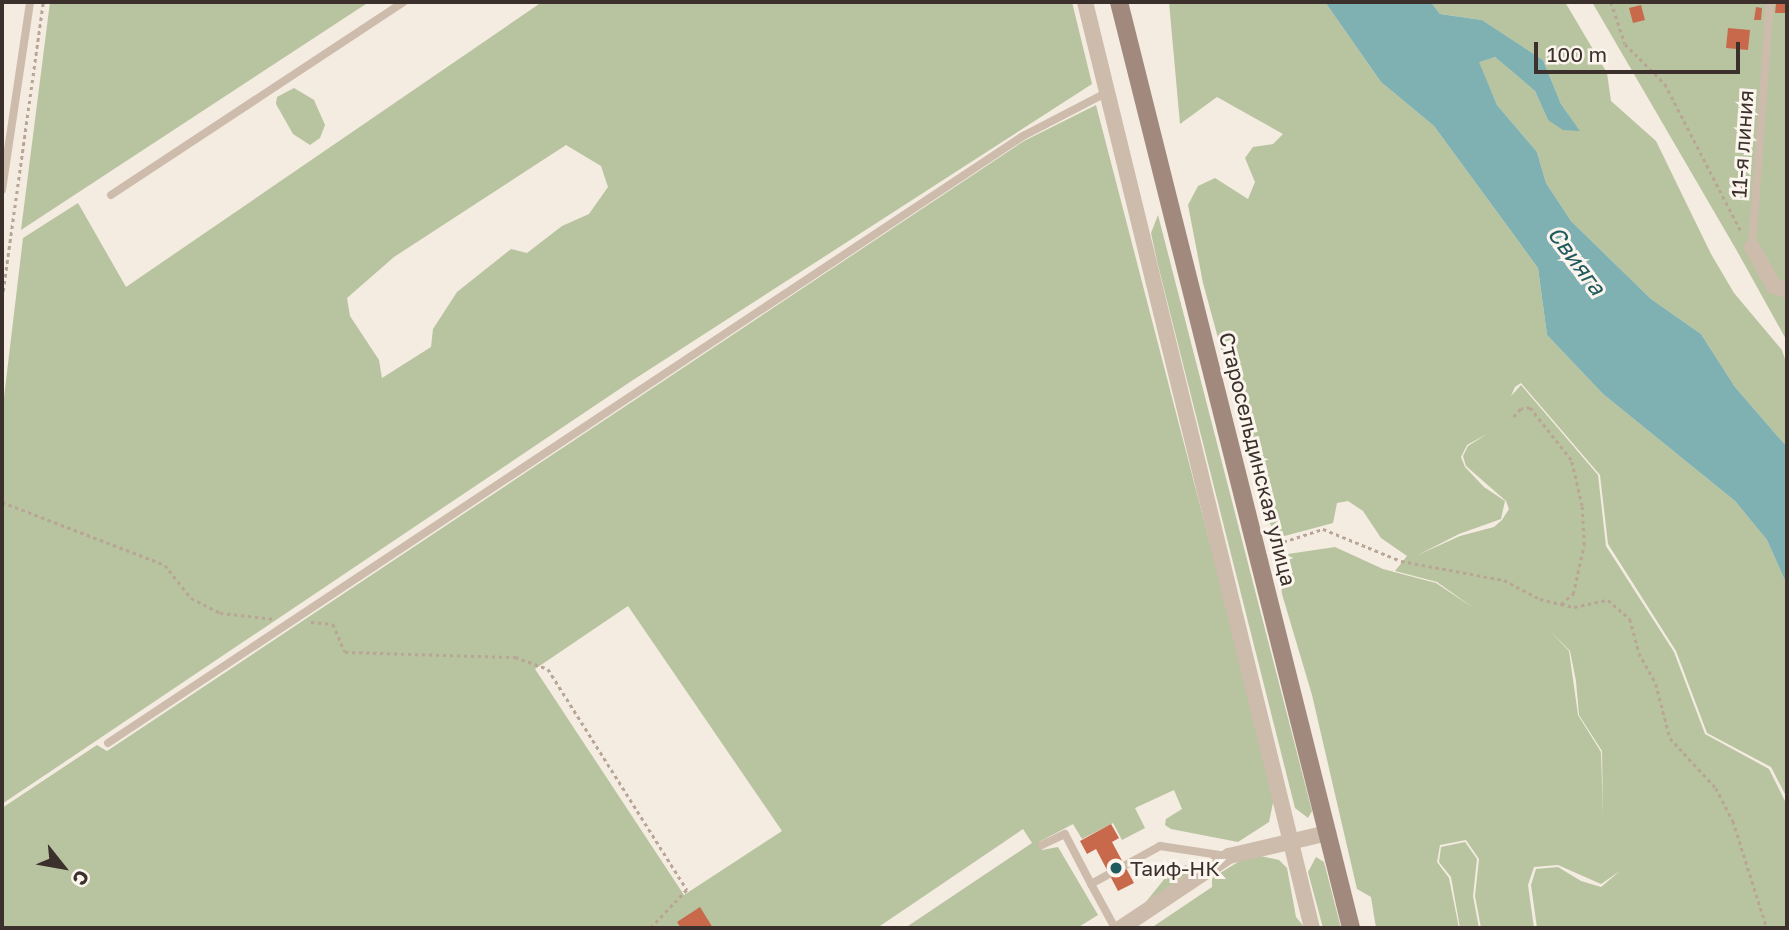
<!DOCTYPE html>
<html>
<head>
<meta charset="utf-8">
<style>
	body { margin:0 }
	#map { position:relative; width:1789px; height:930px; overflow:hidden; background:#f4ebe1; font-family:"Golos Text",sans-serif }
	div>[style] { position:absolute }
	.green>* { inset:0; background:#b8c4a0 }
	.water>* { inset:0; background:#7fb0b2 }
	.building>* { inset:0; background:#c8694b }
	.round { border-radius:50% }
	.path>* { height:2.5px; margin-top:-1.25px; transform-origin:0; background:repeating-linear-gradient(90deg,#b9a596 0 3.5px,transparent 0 7px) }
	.lane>* { height:8px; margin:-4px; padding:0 4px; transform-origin:4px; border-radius:4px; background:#cdbbac }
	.street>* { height:16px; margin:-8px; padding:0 8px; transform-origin:8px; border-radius:8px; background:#cdbbac }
	.secondary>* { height:18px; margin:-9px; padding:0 9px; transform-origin:9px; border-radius:9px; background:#a18a7d }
	.dots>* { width:19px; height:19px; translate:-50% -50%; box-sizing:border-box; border:4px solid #fbf5ee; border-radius:50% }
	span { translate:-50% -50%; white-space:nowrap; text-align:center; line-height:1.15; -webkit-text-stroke:6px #fbf5ee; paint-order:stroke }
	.street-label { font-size:21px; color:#3b302b }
	.poi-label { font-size:21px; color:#3b302b }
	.left { translate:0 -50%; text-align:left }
	.water-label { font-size:23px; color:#1f5a5e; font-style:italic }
	.frame { position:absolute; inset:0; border:4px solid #3b302b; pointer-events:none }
	.north { position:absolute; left:28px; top:832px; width:70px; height:70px; -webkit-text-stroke:5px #fbf5ee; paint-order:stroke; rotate:121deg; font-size:19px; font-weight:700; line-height:28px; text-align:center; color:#3b302b }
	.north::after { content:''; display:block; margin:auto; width:24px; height:32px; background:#3b302b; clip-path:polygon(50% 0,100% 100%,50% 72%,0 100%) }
	.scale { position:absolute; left:1534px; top:42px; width:206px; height:32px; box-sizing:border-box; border:4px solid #3b302b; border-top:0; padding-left:9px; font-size:21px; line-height:24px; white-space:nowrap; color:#3b302b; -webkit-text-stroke:5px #fbf5ee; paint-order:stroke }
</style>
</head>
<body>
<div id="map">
	<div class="green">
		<i style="clip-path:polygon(50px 2px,369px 2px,21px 230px)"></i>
		<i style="clip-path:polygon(evenodd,542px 2px,1072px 2px,1092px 84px,630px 382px,2px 804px,2px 414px,23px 238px,78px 203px,126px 287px,542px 2px,566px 145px,601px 166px,608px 187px,589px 214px,562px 226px,527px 253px,511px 249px,457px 292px,433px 329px,431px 347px,382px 378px,379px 360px,350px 316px,347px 298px,394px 257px,566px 145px)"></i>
		<i style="clip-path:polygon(evenodd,1169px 2px,1325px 2px,1381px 82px,1434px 126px,1538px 268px,1547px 335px,1603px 394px,1735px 501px,1767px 540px,1787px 585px,1787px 798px,1771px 767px,1707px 733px,1676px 651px,1608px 544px,1600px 475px,1521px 383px,1515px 387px,1511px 396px,1521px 385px,1598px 475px,1606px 546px,1674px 652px,1705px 734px,1769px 769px,1787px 805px,1787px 928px,1537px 928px,1531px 885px,1536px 869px,1558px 867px,1581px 881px,1601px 887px,1620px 871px,1601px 884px,1558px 865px,1534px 867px,1528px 885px,1534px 928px,1481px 928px,1475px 896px,1479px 859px,1466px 840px,1440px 845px,1437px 862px,1449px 878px,1459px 928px,1376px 928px,1371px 897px,1357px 889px,1312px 695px,1282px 594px,1279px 565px,1288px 554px,1335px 547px,1383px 569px,1436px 583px,1475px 609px,1437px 582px,1395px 571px,1407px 556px,1381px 538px,1363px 511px,1348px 501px,1337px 503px,1333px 523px,1277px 538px,1267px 517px,1203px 283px,1188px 205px,1198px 186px,1215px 178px,1248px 199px,1255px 182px,1245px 158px,1253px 147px,1273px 144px,1283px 134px,1217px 97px,1180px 124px,1169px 2px,1487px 434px,1468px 446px,1463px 456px,1466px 466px,1506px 501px,1509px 509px,1502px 520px,1494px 527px,1460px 536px,1418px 555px,1459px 534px,1501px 519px,1505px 501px,1484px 487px,1465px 467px,1461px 457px,1467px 445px,1487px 434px,1169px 2px,1550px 631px,1570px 651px,1576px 681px,1579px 715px,1602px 751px,1603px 815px,1601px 752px,1578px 715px,1569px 651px,1550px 631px)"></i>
		<i style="clip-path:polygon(1431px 2px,1565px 2px,1607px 73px,1611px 101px,1656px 141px,1711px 254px,1734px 293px,1782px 350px,1787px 365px,1787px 447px,1735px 387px,1701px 334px,1651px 299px,1571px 221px,1546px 183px,1537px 152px,1497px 105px,1478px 61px,1495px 57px,1535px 91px,1548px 120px,1579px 130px,1561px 104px,1543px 60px,1482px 20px,1440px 14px)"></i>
		<i style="clip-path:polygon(1592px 2px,1787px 2px,1787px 341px,1737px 251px)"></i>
		<i style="clip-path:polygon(294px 88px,314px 100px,325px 125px,320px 138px,310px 145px,293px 134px,276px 104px,277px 97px)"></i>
		<i style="clip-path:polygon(evenodd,1096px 105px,1261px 740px,1274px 798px,1269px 822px,1238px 842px,1171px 829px,1165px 825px,1166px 819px,1182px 809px,1174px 790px,1135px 808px,1145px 828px,1122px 840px,1113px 823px,1082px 839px,1073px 824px,1039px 842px,1042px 850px,1058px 847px,1098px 915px,1077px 928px,905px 928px,1032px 843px,1023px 829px,877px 928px,2px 928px,2px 808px,97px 745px,107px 751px,1024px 141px,1096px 105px,628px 606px,782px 831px,684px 895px,535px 669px,628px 606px)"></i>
		<i style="clip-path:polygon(1158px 215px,1312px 811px,1308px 818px,1295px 808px,1157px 261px,1151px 233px)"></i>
		<i style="clip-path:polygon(1465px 842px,1477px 859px,1473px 896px,1479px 928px,1460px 928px,1451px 877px,1439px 862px,1441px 847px)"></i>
		<i style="clip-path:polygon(1251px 854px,1279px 860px,1287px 868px,1296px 917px,1305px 928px,1151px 928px,1212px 887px,1212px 878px)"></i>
		<i style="clip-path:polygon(1316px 857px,1324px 862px,1341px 928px,1323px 928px,1308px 872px)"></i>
		<i style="clip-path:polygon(1186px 865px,1192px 871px,1145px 903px,1166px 877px)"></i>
	</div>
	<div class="water">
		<i style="clip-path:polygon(1325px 2px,1431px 2px,1440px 14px,1482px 20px,1543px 60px,1561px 104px,1580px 131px,1563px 130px,1548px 120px,1535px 91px,1495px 57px,1479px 62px,1497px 105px,1537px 152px,1546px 183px,1571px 221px,1651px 299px,1701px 334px,1735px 387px,1787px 447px,1787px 585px,1767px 540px,1735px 501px,1603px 394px,1547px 335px,1538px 268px,1434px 126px,1381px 82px)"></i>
	</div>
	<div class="building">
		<i style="clip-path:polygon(1776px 4px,1787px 4px,1787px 13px,1775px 13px)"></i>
		<i style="clip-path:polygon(1641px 5px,1645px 20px,1633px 23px,1629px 8px)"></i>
		<i style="clip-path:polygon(1756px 7px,1762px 8px,1761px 20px,1754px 20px)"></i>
		<i style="clip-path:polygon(1728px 28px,1750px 30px,1748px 50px,1726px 48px)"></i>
		<i class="round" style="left:1739.5px;top:181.5px;width:9px;height:9px"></i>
		<i style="clip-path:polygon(1111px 824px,1119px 838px,1112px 842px,1134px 883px,1118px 891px,1096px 849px,1087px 854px,1080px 841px)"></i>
		<i style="clip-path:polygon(700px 907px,713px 928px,681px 928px,677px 922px)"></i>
	</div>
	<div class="path">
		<i style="left:1611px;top:2px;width:44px;rotate:71.6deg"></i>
		<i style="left:1625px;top:44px;width:57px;rotate:45deg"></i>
		<i style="left:1665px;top:84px;width:168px;rotate:62.7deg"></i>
		<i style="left:2px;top:298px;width:299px;rotate:-82.1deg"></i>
		<i style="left:2px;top:502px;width:175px;rotate:21.1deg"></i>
		<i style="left:165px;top:565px;width:42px;rotate:51.8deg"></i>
		<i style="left:191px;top:598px;width:33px;rotate:27deg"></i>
		<i style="left:220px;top:613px;width:56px;rotate:6.1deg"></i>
		<i style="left:1270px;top:546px;width:56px;rotate:-17.8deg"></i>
		<i style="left:1323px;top:529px;width:84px;rotate:22.3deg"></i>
		<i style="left:1401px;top:561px;width:105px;rotate:10.5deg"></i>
		<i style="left:1504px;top:580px;width:41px;rotate:27.8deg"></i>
		<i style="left:1540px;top:599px;width:22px;rotate:13deg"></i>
		<i style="left:1561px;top:604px;width:16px;rotate:-40deg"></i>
		<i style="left:1573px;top:594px;width:50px;rotate:-77.3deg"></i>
		<i style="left:1584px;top:545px;width:39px;rotate:-93deg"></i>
		<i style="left:1582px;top:506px;width:47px;rotate:-103.4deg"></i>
		<i style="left:1571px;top:460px;width:66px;rotate:-128.3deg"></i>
		<i style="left:1530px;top:408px;width:9px;rotate:174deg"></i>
		<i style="left:1521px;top:409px;width:13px;rotate:132deg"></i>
		<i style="left:1561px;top:604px;width:13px;rotate:13deg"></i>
		<i style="left:1574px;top:607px;width:35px;rotate:-12deg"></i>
		<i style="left:1608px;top:600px;width:29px;rotate:41deg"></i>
		<i style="left:1630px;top:619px;width:35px;rotate:75deg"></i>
		<i style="left:1639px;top:653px;width:35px;rotate:61deg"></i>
		<i style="left:1656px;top:684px;width:56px;rotate:75.5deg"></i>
		<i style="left:1670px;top:738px;width:68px;rotate:47.4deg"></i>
		<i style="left:1716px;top:788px;width:37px;rotate:63deg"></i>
		<i style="left:1733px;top:821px;width:112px;rotate:72.4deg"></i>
		<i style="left:311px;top:622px;width:22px;rotate:5deg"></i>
		<i style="left:333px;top:624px;width:30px;rotate:67deg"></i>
		<i style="left:345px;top:652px;width:170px;rotate:1.7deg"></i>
		<i style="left:515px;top:657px;width:35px;rotate:20deg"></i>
		<i style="left:548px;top:669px;width:261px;rotate:57.8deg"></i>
		<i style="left:687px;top:890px;width:52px;rotate:133.5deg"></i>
	</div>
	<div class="lane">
		<i style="left:2px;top:190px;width:190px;rotate:-81.5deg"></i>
		<i style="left:111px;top:195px;width:351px;rotate:-33.4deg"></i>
		<i style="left:1752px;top:247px;width:246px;rotate:-85.8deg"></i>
		<i style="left:108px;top:743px;width:1098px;rotate:-33.56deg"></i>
		<i style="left:1023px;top:136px;width:96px;rotate:-27.4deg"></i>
		<i style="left:1042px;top:845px;width:25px;rotate:-26deg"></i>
		<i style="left:1065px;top:834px;width:56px;rotate:62.5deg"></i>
		<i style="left:1115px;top:928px;width:50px;rotate:-118.6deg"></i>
		<i style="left:1091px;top:884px;width:79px;rotate:-28.8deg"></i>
		<i style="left:1160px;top:846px;width:67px;rotate:8.6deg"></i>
	</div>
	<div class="street">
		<i style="left:1085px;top:2px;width:953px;rotate:76.23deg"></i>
		<i style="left:1752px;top:247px;width:45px;rotate:60.6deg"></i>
		<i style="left:1774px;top:286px;width:14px;rotate:17deg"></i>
		<i style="left:1121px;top:928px;width:130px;rotate:-33.7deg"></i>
		<i style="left:1229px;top:856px;width:102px;rotate:-13.1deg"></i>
	</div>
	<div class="secondary">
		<i style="left:1119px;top:2px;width:955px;rotate:75.93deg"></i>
	</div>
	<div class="dots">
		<i style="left:1116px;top:868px;background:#1f5a5e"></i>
	</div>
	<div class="street-label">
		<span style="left:1742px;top:144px;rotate:-86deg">11-я линия</span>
		<span style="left:1258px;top:459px;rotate:76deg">Старосельдинская улица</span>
	</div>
	<div class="poi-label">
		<span class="left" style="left:1130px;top:868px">Таиф-НК</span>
	</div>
	<div class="water-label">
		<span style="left:1577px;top:260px;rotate:53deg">Свияга</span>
	</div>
	<div class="frame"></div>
	<div class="north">С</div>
	<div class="scale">100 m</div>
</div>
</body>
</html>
